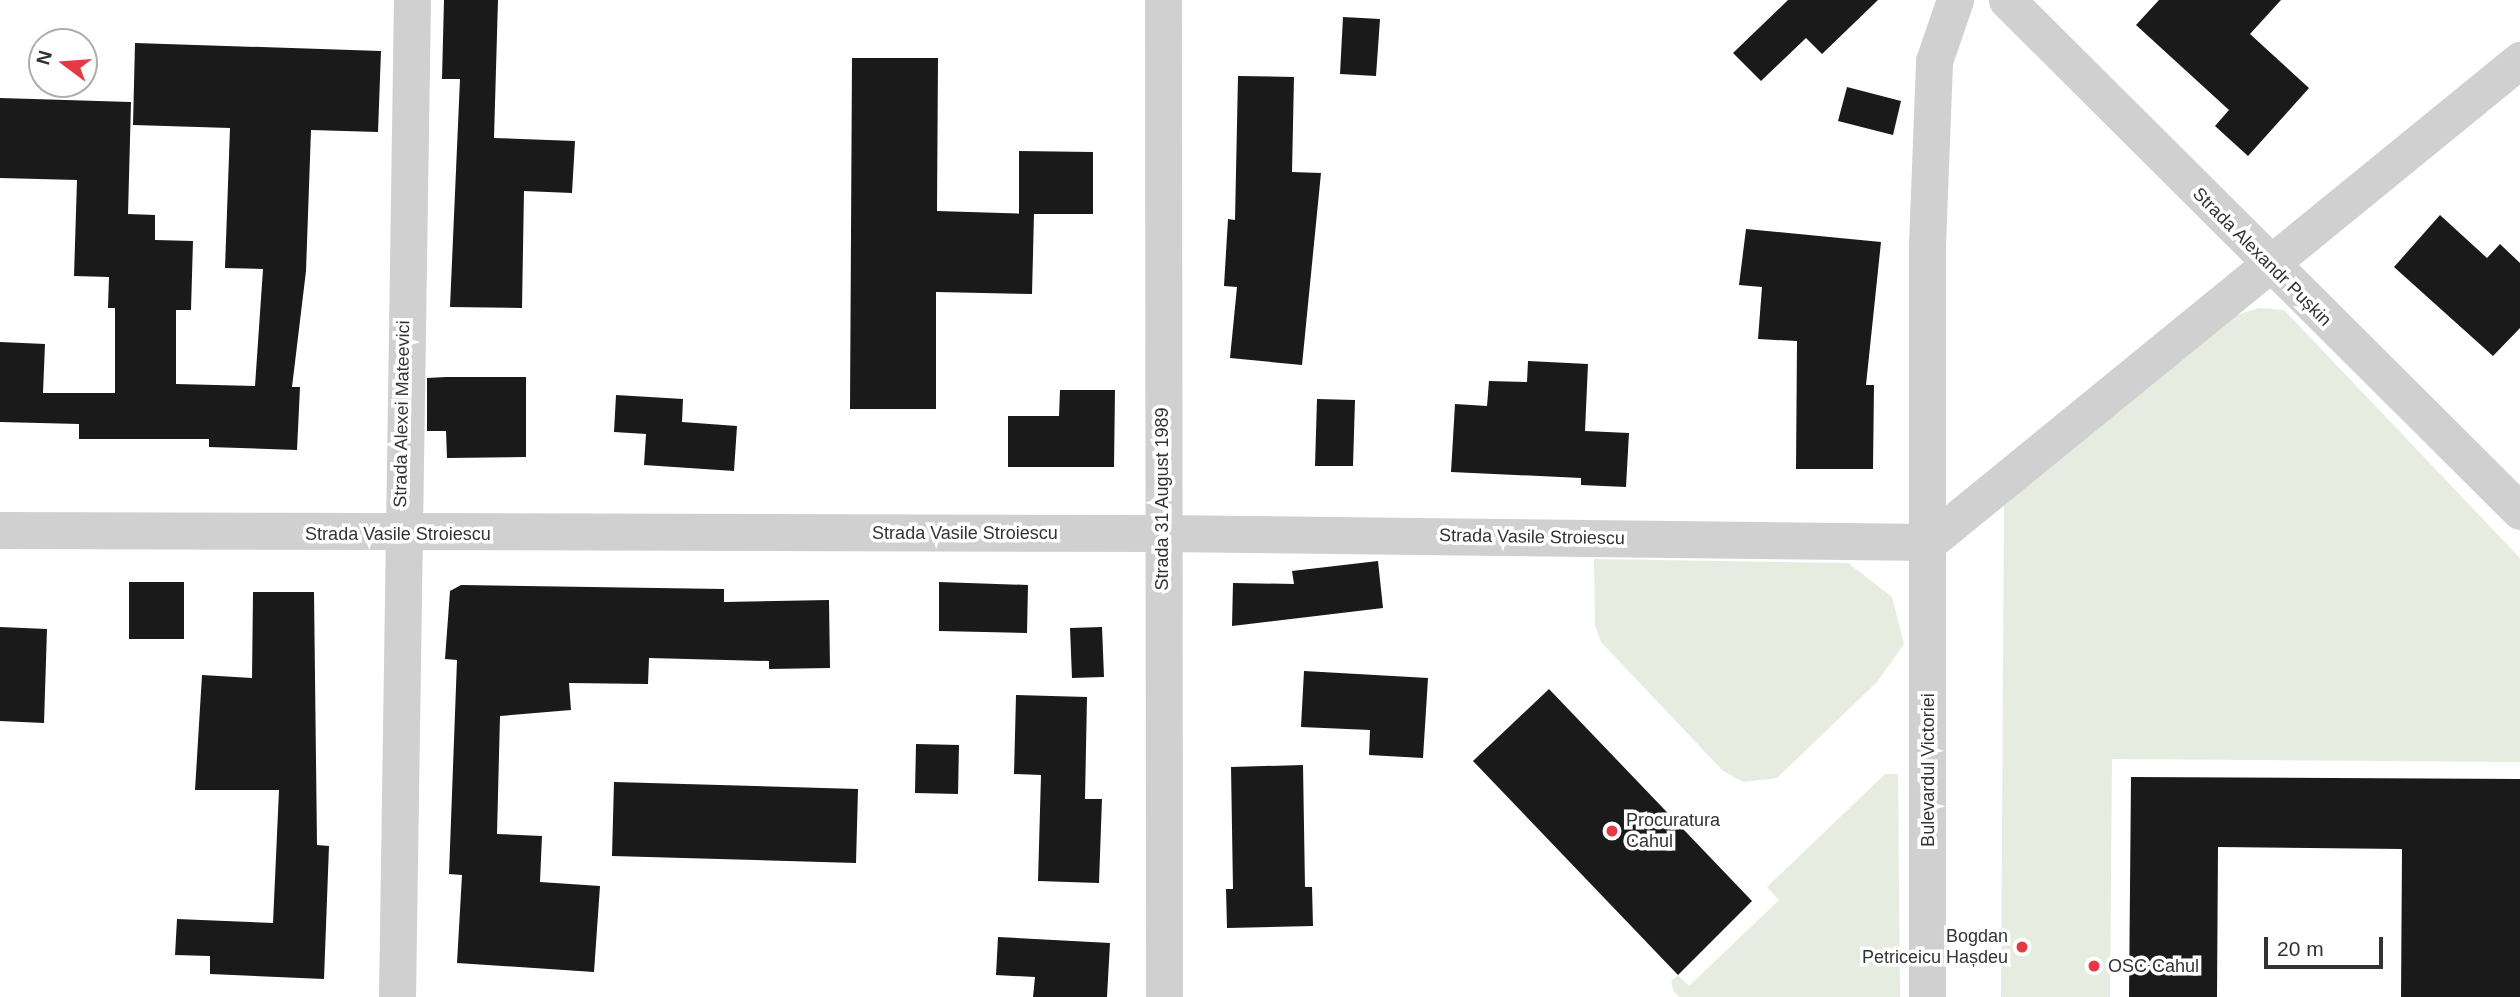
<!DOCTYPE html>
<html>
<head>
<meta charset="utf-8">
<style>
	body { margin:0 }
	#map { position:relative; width:2520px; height:997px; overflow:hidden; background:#fff; font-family:Arial,sans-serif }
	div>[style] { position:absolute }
	.green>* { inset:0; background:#e6ecdf }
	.building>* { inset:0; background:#1a1a1a }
	.street>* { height:37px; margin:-18.5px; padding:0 18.5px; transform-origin:18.5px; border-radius:18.5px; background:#d0d0d0 }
	.dots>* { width:19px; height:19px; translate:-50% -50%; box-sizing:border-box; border:4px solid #fff; border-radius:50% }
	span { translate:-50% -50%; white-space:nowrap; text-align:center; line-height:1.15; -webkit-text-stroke:7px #fff; paint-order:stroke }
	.street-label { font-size:18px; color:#333 }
	.poi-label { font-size:18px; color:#333 }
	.left { translate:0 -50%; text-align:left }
	.right { translate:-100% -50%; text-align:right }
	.north { position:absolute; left:28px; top:28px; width:70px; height:70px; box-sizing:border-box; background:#fff; border:2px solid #adadad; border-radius:50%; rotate:286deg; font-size:19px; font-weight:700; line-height:28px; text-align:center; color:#333 }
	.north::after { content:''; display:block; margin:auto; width:24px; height:32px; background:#e63946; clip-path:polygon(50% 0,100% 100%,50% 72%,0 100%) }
	.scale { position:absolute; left:2264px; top:937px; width:119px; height:32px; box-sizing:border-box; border:4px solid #333; border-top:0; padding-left:9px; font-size:21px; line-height:24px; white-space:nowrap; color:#333; -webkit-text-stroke:5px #fff; paint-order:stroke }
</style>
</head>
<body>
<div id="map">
	<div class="green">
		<i style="clip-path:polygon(2259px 308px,2284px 310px,2520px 558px,2520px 762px,2112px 759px,2110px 997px,2001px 997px,2004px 505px,2237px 315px)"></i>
		<i style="clip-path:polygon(1594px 559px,1848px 563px,1892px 597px,1904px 644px,1877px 682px,1777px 778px,1743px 782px,1723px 771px,1601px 642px,1595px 625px)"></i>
		<i style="clip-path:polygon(1885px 774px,1898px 774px,1900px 997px,1680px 997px,1674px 992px,1671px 981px,1678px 975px,1689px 986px,1779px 900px,1767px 887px)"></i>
	</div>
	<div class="building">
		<i style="clip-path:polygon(444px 0,498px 0,494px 138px,575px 141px,572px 193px,524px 191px,522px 308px,450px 307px,460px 79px,442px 79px)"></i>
		<i style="clip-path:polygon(1788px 0,1878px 0,1822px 54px,1806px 38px,1761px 81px,1733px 53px)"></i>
		<i style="clip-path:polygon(2159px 0,2281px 0,2250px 34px,2309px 88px,2248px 156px,2215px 126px,2229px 110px,2136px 25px)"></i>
		<i style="clip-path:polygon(1343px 17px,1380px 19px,1376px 76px,1340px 74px)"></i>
		<i style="clip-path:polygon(135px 43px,381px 51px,378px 132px,311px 130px,306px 271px,292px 387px,300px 387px,297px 450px,209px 447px,209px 439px,79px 439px,79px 424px,0 422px,0 342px,45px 344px,43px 393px,115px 393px,115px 308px,108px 308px,109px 277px,74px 276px,77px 180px,0 178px,0 98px,131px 102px,128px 214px,155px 215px,155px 240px,193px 241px,191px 310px,176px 310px,176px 384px,255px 386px,263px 269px,225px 268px,230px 128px,133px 125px)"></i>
		<i style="clip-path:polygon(852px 58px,938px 58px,937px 211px,1034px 214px,1032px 294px,936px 292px,936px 409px,850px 409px)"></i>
		<i style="clip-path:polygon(1238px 76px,1294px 77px,1292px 172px,1321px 173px,1302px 365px,1230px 358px,1237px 287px,1224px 286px,1228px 219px,1235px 220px)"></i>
		<i style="clip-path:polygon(1847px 87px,1901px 101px,1893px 135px,1838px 121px)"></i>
		<i style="clip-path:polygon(1019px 151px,1093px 152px,1093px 214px,1019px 214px)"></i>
		<i style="clip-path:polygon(2440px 215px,2487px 258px,2500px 244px,2520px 263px,2520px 328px,2493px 356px,2394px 267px)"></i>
		<i style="clip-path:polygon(1746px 229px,1881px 242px,1866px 385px,1874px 385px,1873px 469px,1796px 469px,1797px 341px,1758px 339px,1762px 287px,1739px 285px)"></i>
		<i style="clip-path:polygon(1528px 361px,1588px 364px,1585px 431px,1629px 433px,1626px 487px,1581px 485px,1581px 478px,1451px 472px,1455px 404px,1487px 406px,1489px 381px,1527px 382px)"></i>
		<i style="clip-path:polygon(446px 377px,526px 377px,526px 457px,447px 458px,446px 431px,427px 431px,427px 378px)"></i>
		<i style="clip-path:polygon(1060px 390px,1115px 390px,1114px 467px,1008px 467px,1008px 416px,1059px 416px)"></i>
		<i style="clip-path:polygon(616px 395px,683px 399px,682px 422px,737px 426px,734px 471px,644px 465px,646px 434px,614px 432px)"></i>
		<i style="clip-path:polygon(1317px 399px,1355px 400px,1353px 466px,1315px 466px)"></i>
		<i style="clip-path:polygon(1378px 561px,1383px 608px,1232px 626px,1233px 583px,1294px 584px,1292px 571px)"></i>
		<i style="clip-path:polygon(129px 582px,184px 582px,184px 639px,129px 639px)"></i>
		<i style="clip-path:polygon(939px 582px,1028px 585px,1027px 633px,939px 631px)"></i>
		<i style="clip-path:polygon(461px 585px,724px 589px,724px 602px,829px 600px,830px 668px,769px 669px,769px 661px,649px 658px,648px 684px,569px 683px,571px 710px,500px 716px,497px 834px,542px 836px,540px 882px,600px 886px,594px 972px,457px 963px,462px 875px,449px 874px,457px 660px,445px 659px,450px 591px)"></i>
		<i style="clip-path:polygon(253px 592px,314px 592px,317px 845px,329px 846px,324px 979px,210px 974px,210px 956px,175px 955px,177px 919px,273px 923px,279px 790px,195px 790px,202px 675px,252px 678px)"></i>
		<i style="clip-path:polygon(0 627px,47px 629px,44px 723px,0 721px)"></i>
		<i style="clip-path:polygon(1102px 627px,1104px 677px,1072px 678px,1070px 628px)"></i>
		<i style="clip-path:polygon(1304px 671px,1428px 678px,1423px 758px,1369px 755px,1370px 730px,1301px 727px)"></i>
		<i style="clip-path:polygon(1549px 689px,1752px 901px,1678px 975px,1473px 761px)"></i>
		<i style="clip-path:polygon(1016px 695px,1087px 697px,1085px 799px,1102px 799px,1099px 883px,1038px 881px,1041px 775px,1014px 774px)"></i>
		<i style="clip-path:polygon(916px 744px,959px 745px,958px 794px,915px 793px)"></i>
		<i style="clip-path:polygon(1303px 765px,1305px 887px,1312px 887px,1313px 926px,1227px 928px,1226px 889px,1233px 889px,1231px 767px)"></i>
		<i style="clip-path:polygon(2131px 777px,2520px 779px,2520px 997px,2401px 997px,2402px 849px,2218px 847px,2217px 997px,2129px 997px)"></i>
		<i style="clip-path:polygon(614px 782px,858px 789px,856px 863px,612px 856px)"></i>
		<i style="clip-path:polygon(998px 937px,1110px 943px,1107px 997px,1033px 997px,1035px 977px,996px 975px)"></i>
	</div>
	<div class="street">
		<i style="left:1163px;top:0;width:997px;rotate:89.94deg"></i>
		<i style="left:2007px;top:0;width:724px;rotate:44.89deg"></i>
		<i style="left:0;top:530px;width:1161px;rotate:0.15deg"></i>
		<i style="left:1161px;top:533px;width:768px;rotate:0.67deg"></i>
		<i style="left:1929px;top:542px;width:763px;rotate:-39.2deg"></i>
		<i style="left:397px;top:997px;width:997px;rotate:-89.14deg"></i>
		<i style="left:1927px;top:997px;width:752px;rotate:-90deg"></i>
		<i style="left:1927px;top:245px;width:184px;rotate:-87.8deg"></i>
		<i style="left:1934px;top:61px;width:65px;rotate:-71deg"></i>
	</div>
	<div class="dots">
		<i style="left:1612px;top:831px;background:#e63946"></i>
		<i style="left:2022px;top:947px;background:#e63946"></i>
		<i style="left:2094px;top:966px;background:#e63946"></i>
	</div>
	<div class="street-label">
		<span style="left:2262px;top:257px;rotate:45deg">Strada Alexandr Pușkin</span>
		<span style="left:402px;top:414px;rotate:-89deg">Strada Alexei Mateevici</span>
		<span style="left:1162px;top:499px;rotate:-90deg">Strada 31 August 1989</span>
		<span style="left:965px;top:533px">Strada Vasile Stroiescu</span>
		<span style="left:398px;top:534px">Strada Vasile Stroiescu</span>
		<span style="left:1532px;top:537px;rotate:1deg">Strada Vasile Stroiescu</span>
		<span style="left:1928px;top:770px;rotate:-90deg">Bulevardul Victoriei</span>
	</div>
	<div class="poi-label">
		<span class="left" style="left:1626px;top:831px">Procuratura<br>Cahul</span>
		<span class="right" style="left:2008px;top:947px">Bogdan<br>Petriceicu Hașdeu</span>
		<span class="left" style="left:2108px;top:966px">OSC Cahul</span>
	</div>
	<div class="north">N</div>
	<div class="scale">20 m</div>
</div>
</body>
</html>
